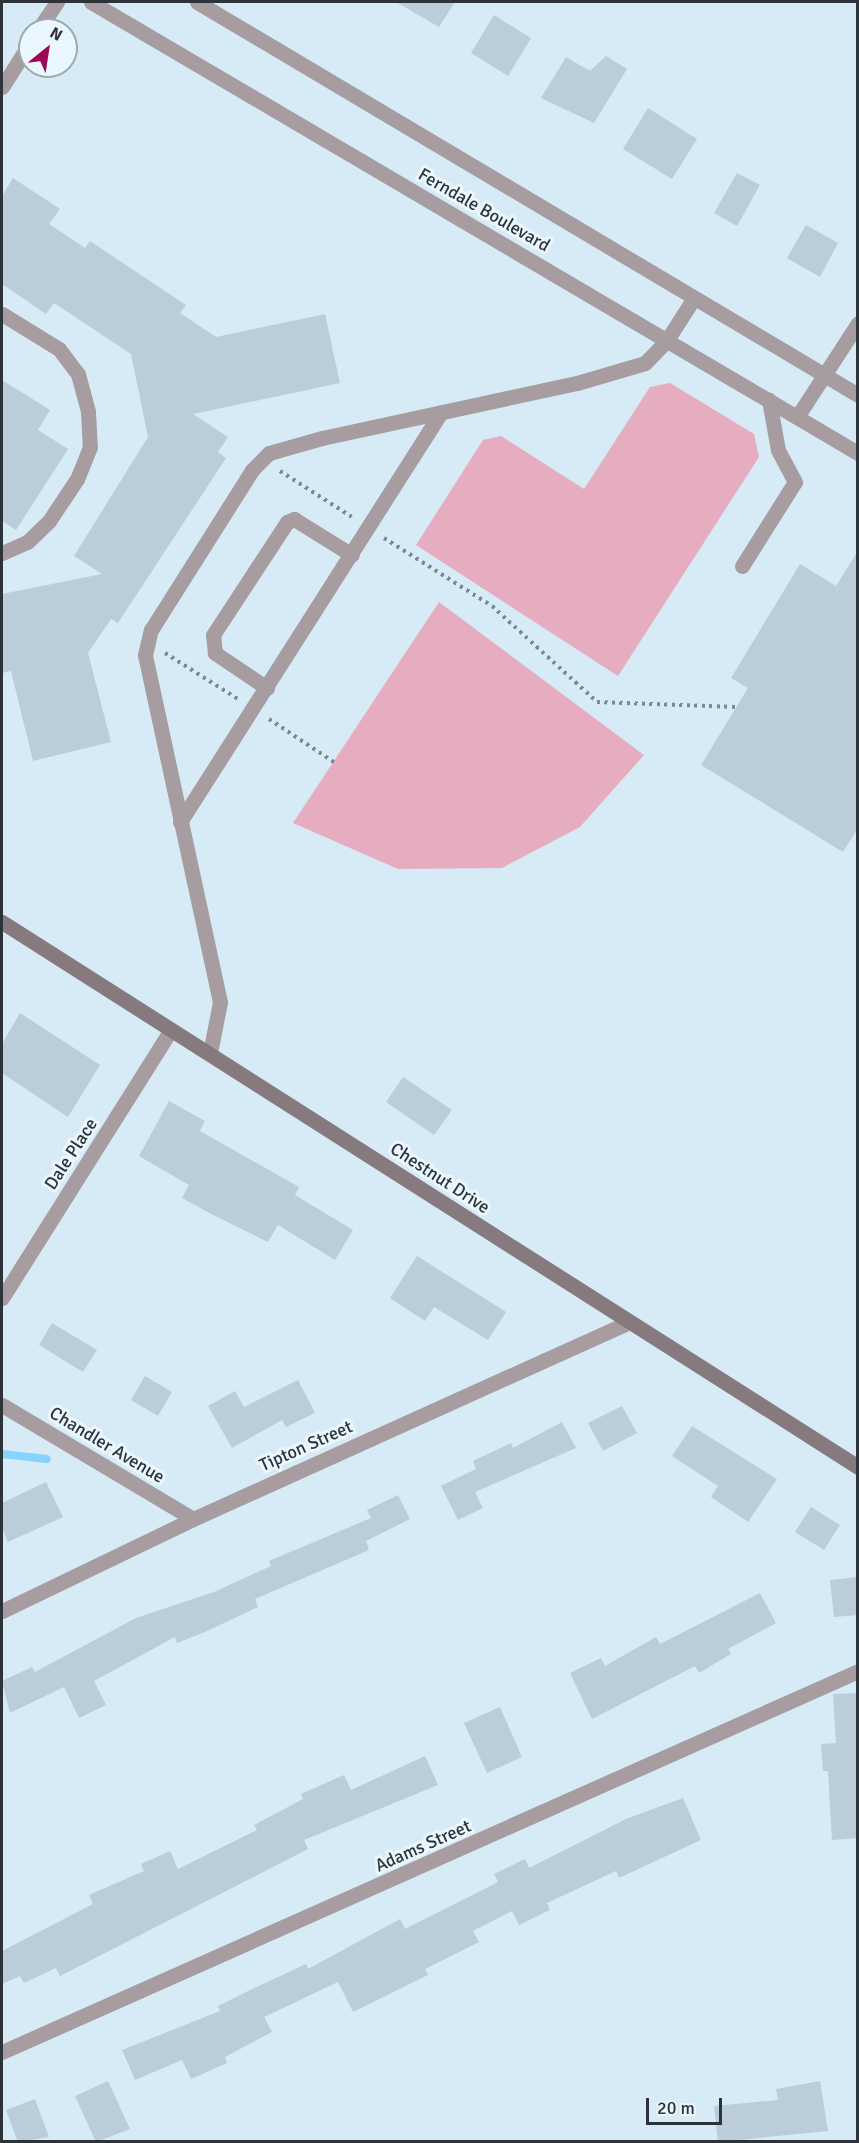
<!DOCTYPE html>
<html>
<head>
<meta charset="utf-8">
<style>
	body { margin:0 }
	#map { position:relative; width:859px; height:2143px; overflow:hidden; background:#d7ebf6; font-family:Signika,sans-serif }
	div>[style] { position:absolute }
	.green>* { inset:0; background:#e6acbf }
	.stream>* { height:8px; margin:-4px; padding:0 4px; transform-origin:4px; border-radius:4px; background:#85d3fe }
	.building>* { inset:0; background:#bacdd8 }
	.path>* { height:4px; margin-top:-2px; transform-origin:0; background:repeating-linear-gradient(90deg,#7c8991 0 3px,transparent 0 7.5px) }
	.lane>* { height:15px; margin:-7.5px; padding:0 7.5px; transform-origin:7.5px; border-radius:7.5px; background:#a79da0 }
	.street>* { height:15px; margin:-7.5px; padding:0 7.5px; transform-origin:7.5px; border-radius:7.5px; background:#a79da0 }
	.secondary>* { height:15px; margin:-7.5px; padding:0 7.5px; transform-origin:7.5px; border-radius:7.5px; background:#877a7e }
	span { translate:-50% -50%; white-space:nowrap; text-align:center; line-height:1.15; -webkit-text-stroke:6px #ebf7fe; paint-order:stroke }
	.street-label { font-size:18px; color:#2d3439 }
	.frame { position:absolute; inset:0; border:3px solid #2d3439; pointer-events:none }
	.north { position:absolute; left:18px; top:18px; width:60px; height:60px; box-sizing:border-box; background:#ebf7fe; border:2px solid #9fa9af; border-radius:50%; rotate:30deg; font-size:16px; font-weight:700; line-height:24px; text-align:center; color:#2d3439 }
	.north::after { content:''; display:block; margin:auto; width:21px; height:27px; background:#9c0957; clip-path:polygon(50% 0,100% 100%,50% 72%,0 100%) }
	.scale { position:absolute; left:646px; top:2098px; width:76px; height:27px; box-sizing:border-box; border:3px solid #2d3439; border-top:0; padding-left:8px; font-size:18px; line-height:21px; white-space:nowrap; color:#2d3439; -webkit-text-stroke:4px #ebf7fe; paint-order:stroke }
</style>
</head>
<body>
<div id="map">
	<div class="green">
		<i style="clip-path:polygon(670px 383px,754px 434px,759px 457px,618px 676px,416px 545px,483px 440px,501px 436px,584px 489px,650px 387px)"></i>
		<i style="clip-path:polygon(439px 602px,644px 755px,580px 827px,502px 868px,398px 869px,293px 823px)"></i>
	</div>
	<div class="stream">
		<i style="left:2px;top:1454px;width:45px;rotate:6.3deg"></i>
	</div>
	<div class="building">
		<i style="clip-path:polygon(396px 2px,455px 2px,439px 27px)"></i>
		<i style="clip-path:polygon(494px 15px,531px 38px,508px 76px,471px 53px)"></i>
		<i style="clip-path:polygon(606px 56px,627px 69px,594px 123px,541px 98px,566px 57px,590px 71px)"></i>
		<i style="clip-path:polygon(648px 108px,697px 139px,672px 179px,623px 149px)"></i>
		<i style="clip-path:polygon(737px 173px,760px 185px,737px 226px,714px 213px)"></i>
		<i style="clip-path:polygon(13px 178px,60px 209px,49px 224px,85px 248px,90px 241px,186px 305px,180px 313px,216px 337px,325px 314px,340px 383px,193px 414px,228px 437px,218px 452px,226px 458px,118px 623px,111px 619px,88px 653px,111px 742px,33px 761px,11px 671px,2px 673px,2px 594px,102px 574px,74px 556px,148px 437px,131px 354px,54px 303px,46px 314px,2px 284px,2px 196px)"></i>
		<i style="clip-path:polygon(806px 225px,838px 243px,820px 277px,787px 258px)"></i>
		<i style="clip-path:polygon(2px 380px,50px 410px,38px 430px,68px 449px,16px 530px,2px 521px)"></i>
		<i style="clip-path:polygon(858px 551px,858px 828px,843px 852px,701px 765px,748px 688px,731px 678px,800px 564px,836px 586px)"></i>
		<i style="clip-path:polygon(20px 1013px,100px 1065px,68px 1117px,2px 1073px,2px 1044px)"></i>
		<i style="clip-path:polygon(403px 1077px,452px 1110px,434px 1135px,386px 1102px)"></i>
		<i style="clip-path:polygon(169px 1101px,205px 1121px,200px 1131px,299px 1187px,295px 1195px,353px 1230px,335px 1260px,278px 1225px,268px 1242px,213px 1215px,182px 1198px,189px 1185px,139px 1156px)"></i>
		<i style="clip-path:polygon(417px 1256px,506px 1312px,488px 1340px,434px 1307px,425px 1321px,390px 1298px)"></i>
		<i style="clip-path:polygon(52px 1323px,97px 1350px,83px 1372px,39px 1345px)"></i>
		<i style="clip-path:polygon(145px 1376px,172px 1392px,158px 1416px,131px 1400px)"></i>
		<i style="clip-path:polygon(298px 1380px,315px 1413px,286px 1427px,282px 1420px,232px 1448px,208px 1406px,235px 1391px,244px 1407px)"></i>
		<i style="clip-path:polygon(622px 1406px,637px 1433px,603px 1451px,588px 1423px)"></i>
		<i style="clip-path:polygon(562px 1422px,576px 1448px,475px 1492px,483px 1508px,458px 1520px,441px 1486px,476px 1469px,473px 1461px,511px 1443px,513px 1448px)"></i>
		<i style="clip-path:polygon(692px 1426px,777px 1479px,748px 1522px,711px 1497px,718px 1486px,672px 1456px)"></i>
		<i style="clip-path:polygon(46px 1482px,63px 1517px,8px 1542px,2px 1528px,2px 1503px)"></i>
		<i style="clip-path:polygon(398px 1495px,410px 1519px,366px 1541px,369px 1550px,255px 1599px,258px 1607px,205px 1632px,177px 1643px,175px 1637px,94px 1681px,106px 1705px,79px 1718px,64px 1687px,10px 1713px,2px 1681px,32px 1667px,35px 1672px,136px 1618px,214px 1592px,271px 1566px,269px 1561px,371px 1518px,367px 1510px)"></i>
		<i style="clip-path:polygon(811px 1507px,840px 1525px,824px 1550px,795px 1532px)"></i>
		<i style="clip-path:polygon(858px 1577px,858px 1615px,834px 1617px,830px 1580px)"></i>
		<i style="clip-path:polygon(760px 1593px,776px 1623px,728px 1649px,731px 1654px,699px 1673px,695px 1666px,592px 1719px,570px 1673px,601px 1658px,605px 1666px,656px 1637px,660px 1644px)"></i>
		<i style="clip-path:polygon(858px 1693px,858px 1838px,832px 1840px,828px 1771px,823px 1771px,821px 1744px,836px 1743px,833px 1694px)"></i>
		<i style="clip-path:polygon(500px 1707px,522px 1757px,487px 1773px,464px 1723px)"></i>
		<i style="clip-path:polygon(425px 1756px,438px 1785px,304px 1840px,308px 1849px,60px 1976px,56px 1968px,24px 1983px,20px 1976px,2px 1984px,2px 1951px,93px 1904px,89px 1895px,144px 1871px,141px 1864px,170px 1851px,178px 1869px,257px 1830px,254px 1825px,303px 1799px,301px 1794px,344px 1775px,351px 1790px)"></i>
		<i style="clip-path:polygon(683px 1798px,701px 1840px,619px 1878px,616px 1871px,547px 1903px,550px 1910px,519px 1925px,512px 1911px,473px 1931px,479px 1942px,425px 1969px,428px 1975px,353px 2012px,338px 1982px,264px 2017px,272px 2032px,225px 2057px,227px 2063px,191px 2079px,182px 2060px,135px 2080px,122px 2050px,220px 2011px,218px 2006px,250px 1990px,306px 1964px,308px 1969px,400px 1919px,405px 1929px,498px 1882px,494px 1874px,525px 1859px,529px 1868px,626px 1819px)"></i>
		<i style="clip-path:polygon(108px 2081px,130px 2129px,96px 2142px,75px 2096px)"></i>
		<i style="clip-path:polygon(820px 2081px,828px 2131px,718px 2142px,714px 2106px,778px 2100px,776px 2089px)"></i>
		<i style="clip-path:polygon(35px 2099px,49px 2137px,18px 2142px,6px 2110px)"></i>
	</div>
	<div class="path">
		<i style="left:280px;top:471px;width:85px;rotate:32.6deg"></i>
		<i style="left:384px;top:538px;width:128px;rotate:32.2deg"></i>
		<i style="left:492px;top:606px;width:142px;rotate:42.4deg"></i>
		<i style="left:597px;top:702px;width:139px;rotate:2.1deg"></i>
		<i style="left:165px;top:653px;width:86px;rotate:32.2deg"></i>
		<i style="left:269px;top:719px;width:78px;rotate:33.5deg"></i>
	</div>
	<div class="lane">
		<i style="left:38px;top:30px;width:34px;rotate:-56deg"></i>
		<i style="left:2px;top:87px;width:52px;rotate:-57.5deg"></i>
		<i style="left:2px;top:314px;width:67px;rotate:31.6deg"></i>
		<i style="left:59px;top:349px;width:31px;rotate:53deg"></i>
		<i style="left:78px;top:374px;width:39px;rotate:75deg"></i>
		<i style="left:88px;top:412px;width:35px;rotate:87deg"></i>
		<i style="left:90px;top:447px;width:35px;rotate:112deg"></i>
		<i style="left:77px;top:479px;width:50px;rotate:123.7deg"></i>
		<i style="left:49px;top:521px;width:30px;rotate:136deg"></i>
		<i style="left:27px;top:542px;width:27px;rotate:156deg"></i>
		<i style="left:742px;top:566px;width:99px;rotate:-57.8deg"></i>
		<i style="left:795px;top:482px;width:36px;rotate:-118deg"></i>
		<i style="left:778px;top:450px;width:51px;rotate:-100.2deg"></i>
		<i style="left:267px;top:688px;width:63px;rotate:-146.1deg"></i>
		<i style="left:215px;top:653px;width:18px;rotate:-96deg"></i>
		<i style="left:213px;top:635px;width:135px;rotate:-56.8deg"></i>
		<i style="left:287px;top:522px;width:8px;rotate:-23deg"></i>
		<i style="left:294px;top:519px;width:68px;rotate:31.8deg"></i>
		<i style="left:180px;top:822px;width:486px;rotate:-57.5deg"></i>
		<i style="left:210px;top:1053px;width:52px;rotate:-78.9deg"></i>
		<i style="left:220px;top:1002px;width:355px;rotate:-102.2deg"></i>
		<i style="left:145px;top:655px;width:26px;rotate:-77deg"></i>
		<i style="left:151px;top:630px;width:189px;rotate:-57.7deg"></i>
		<i style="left:252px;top:470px;width:24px;rotate:-45deg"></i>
		<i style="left:269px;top:453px;width:55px;rotate:-15.8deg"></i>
		<i style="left:322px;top:438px;width:261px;rotate:-12.2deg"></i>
		<i style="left:577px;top:383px;width:71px;rotate:-16.4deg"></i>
		<i style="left:645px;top:363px;width:32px;rotate:-46deg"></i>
		<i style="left:667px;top:340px;width:50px;rotate:-57.3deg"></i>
	</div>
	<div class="street">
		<i style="left:91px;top:2px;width:890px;rotate:30.46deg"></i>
		<i style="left:197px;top:2px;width:769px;rotate:30.73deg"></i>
		<i style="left:797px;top:417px;width:112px;rotate:-57deg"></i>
		<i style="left:2px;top:1298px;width:317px;rotate:-57.8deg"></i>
		<i style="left:2px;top:1405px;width:222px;rotate:30.8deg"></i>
		<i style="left:2px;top:1611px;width:212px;rotate:-25.7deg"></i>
		<i style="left:193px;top:1519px;width:478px;rotate:-24.3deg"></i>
		<i style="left:2px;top:2052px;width:937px;rotate:-23.99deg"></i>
	</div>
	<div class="secondary">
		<i style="left:2px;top:922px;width:1015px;rotate:32.48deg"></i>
	</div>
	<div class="street-label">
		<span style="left:484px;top:210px;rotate:30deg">Ferndale Boulevard</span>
		<span style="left:71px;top:1154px;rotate:-57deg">Dale Place</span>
		<span style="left:440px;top:1178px;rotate:33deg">Chestnut Drive</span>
		<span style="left:107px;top:1445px;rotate:31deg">Chandler Avenue</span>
		<span style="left:306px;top:1446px;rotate:-24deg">Tipton Street</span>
		<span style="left:423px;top:1846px;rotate:-24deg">Adams Street</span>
	</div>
	<div class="frame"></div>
	<div class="north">N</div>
	<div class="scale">20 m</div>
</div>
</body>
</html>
